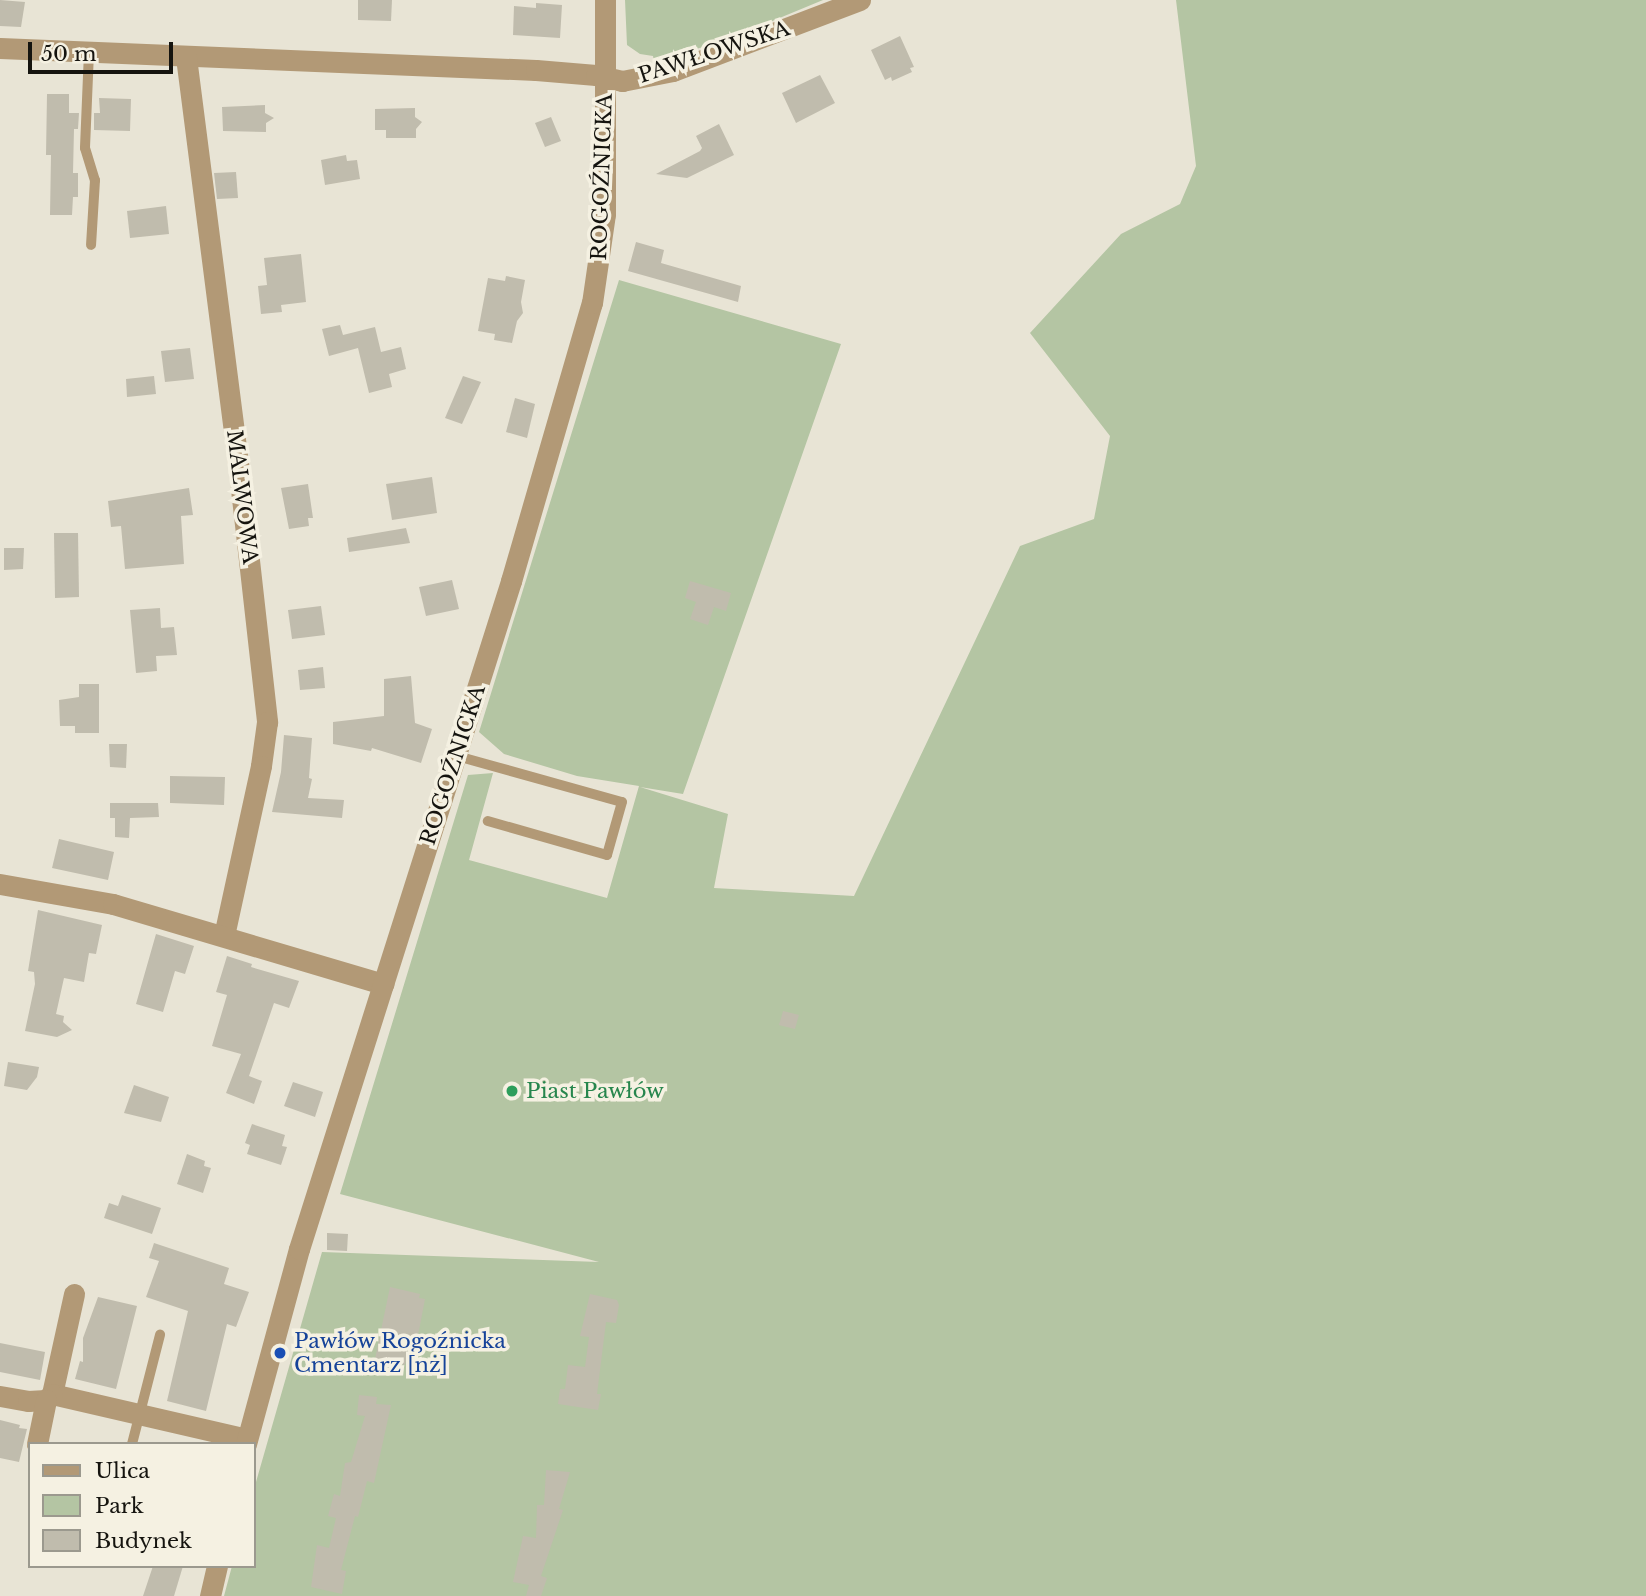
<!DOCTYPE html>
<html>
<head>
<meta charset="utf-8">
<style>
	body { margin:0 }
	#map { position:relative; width:1646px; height:1596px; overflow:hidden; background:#e8e4d5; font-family:"Libre Baskerville",serif }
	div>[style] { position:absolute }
	.green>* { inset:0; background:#b4c5a3 }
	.building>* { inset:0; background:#c0bcad }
	.service>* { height:10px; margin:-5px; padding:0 5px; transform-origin:5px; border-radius:5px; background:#b29976 }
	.minor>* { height:21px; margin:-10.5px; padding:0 10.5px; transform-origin:10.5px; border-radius:10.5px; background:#b29976 }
	.tertiary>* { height:21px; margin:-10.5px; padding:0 10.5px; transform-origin:10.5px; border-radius:10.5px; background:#b29976 }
	.dots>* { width:19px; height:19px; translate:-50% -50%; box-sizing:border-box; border:4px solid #f5f1e2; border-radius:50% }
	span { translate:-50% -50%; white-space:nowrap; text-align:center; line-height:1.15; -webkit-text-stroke:7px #f5f1e2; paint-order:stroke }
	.street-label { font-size:21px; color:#15140f }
	.leisure-label { font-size:21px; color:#27864d }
	.left { translate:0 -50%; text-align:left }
	.transit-label { font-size:21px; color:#164399 }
	.legend { position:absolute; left:28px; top:1442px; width:228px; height:126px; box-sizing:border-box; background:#f5f1e2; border:2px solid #9b998e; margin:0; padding:9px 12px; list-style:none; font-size:21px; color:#15140f }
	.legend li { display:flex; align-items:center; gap:14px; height:35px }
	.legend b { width:35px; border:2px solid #9b998e }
	.scale { position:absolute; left:28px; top:42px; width:145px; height:32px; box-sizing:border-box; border:4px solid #15140f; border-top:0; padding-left:9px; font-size:21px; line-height:24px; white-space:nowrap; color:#15140f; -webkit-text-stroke:5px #f5f1e2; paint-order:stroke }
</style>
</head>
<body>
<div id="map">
	<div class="green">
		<i style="clip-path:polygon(625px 0,823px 0,724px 41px,654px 61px,653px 56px,640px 54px,627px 45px)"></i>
		<i style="clip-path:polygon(1176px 0,1646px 0,1646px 1596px,224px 1596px,232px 1566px,254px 1566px,254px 1489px,322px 1252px,599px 1262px,340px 1194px,468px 775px,493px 773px,469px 860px,607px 898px,639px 786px,577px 776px,504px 754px,479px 732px,619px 280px,841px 344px,683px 794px,640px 787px,728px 814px,714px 888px,854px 896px,1020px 546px,1094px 519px,1110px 436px,1030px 333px,1121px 234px,1180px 204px,1196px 166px)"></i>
	</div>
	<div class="building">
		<i style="clip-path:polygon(0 0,25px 2px,21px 27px,0 26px)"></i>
		<i style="clip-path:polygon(358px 0,392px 0,391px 21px,358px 20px)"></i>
		<i style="clip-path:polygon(536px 3px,562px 5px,560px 38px,513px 35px,514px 6px,536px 8px)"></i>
		<i style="clip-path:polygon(900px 36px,914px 67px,910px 68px,912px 72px,892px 81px,891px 77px,885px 80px,871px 50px)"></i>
		<i style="clip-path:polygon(820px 75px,835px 103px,796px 123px,782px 93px)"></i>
		<i style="clip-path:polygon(47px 94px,69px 94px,69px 113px,79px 113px,78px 129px,74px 129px,73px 173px,78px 173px,78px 197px,73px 197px,72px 215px,50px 215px,51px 155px,46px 155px)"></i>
		<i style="clip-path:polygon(99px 98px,131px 99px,130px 131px,94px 130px,94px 113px,100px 113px)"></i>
		<i style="clip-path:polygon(265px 105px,265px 113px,274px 118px,266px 123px,266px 132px,223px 131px,222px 107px)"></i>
		<i style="clip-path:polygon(415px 108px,415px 117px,422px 122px,416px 129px,416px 138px,386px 138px,386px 130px,375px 130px,375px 109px)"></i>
		<i style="clip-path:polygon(551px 117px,561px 141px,545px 147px,535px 123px)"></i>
		<i style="clip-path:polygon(719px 124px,734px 155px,687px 178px,656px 174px,700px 151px,702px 148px,696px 136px)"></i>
		<i style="clip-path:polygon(346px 155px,347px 161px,357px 160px,360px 179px,325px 185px,321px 160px)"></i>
		<i style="clip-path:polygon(236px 172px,238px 198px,217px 199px,214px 173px)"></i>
		<i style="clip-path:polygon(166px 206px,169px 234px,130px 238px,127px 211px)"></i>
		<i style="clip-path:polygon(636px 242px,664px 250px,661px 263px,741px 286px,738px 302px,628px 271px)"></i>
		<i style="clip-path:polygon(301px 254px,306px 302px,281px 305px,282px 312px,261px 314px,258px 286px,267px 285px,264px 258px)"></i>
		<i style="clip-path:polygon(506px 276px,525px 280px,521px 302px,523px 313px,517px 321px,512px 343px,494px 340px,495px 334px,478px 331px,488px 278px,505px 281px)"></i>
		<i style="clip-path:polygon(340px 325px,343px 335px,375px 327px,381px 352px,401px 347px,406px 369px,389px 374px,392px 387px,369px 393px,358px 348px,329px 356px,322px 329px)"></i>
		<i style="clip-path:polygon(190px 348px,194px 379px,165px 382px,161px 351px)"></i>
		<i style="clip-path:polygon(154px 376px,156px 394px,127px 397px,126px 379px)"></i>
		<i style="clip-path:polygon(463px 376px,481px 382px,462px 424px,445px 418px)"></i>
		<i style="clip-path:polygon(515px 398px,535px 404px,527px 438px,506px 432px)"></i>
		<i style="clip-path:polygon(432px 477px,437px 513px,392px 520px,386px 484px)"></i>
		<i style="clip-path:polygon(308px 484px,313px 518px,308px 518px,309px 526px,289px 529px,281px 488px)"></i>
		<i style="clip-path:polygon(189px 488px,193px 515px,181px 516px,184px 564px,125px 569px,121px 526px,111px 527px,108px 501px)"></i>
		<i style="clip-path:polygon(406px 528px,410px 543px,349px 552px,347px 538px)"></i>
		<i style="clip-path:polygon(54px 533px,78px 533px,79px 597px,55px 598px)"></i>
		<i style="clip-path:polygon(4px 548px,24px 548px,23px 569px,4px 570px)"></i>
		<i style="clip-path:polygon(452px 580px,459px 609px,426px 616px,419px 587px)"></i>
		<i style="clip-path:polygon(690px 581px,731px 593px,726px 611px,714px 607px,708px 625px,690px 619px,696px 602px,685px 598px)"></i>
		<i style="clip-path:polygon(321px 606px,325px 635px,292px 639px,288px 610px)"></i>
		<i style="clip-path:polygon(160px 608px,161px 628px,174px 627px,177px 655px,156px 656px,157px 671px,136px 673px,130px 610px)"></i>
		<i style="clip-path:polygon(323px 667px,325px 688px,300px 690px,298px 670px)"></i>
		<i style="clip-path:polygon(411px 676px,415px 723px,432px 729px,421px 763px,372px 748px,371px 751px,333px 744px,333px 722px,384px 716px,384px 679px)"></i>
		<i style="clip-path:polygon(79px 684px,99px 684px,99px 733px,75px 733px,75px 726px,60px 726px,59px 700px,79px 697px)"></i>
		<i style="clip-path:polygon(284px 735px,312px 738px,309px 778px,312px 779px,308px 798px,344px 800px,342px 818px,272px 812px,281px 772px)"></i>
		<i style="clip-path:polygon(109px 744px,127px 744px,126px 768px,110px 767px)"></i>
		<i style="clip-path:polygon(170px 776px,225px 777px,224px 805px,170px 803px)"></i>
		<i style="clip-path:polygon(110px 803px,158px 803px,159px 817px,130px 818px,129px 838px,115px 837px,115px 818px,110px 818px)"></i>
		<i style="clip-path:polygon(59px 839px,114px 852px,108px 880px,52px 868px)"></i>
		<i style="clip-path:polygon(38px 910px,102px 925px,96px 954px,89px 953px,84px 982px,64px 978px,56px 1014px,64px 1016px,63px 1022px,72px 1030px,57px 1037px,25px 1031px,35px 984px,34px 972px,28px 971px)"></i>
		<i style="clip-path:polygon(156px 934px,194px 946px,185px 974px,175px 971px,163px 1012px,136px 1004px)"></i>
		<i style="clip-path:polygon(227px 956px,252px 964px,251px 967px,299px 981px,289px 1008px,274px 1003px,249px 1076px,262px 1081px,254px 1104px,226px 1093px,241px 1054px,212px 1046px,227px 995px,216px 992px)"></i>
		<i style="clip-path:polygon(783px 1011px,799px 1015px,795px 1029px,779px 1025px)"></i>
		<i style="clip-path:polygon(8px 1062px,39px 1067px,37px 1077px,27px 1090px,4px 1086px)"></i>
		<i style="clip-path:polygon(293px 1082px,323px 1092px,315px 1117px,284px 1106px)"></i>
		<i style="clip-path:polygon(134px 1085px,169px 1097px,161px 1122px,124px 1113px)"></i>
		<i style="clip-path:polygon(252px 1124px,285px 1135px,282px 1146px,287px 1147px,281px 1165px,247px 1154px,250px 1145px,245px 1143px)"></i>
		<i style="clip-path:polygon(187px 1154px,205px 1161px,204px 1166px,211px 1168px,203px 1193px,177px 1184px)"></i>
		<i style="clip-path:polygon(122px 1195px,161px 1208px,152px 1234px,104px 1218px,109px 1203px,118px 1206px)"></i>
		<i style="clip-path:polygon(327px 1233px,348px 1234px,347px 1251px,327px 1250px)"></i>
		<i style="clip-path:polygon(154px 1243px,229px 1268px,224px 1284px,249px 1292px,236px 1327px,227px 1324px,206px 1411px,167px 1401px,188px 1311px,146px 1297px,159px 1261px,149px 1258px)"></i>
		<i style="clip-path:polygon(390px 1287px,420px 1294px,419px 1298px,425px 1299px,416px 1346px,409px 1344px,405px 1365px,375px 1359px)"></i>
		<i style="clip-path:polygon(590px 1294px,617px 1300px,619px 1305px,616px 1323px,606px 1322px,597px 1394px,601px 1394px,598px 1410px,558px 1404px,560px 1389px,565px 1389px,568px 1365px,585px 1367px,589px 1337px,580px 1336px)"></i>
		<i style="clip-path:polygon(98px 1297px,137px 1306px,116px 1389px,75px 1379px,80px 1361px,83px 1362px,83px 1338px)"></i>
		<i style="clip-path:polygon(0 1343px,45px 1352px,40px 1380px,0 1372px)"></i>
		<i style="clip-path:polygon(359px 1395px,377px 1397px,376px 1404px,391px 1405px,374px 1483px,367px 1481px,358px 1517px,355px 1516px,341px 1570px,346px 1571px,342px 1594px,311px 1587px,317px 1545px,329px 1548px,336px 1518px,328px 1516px,334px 1494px,340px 1496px,345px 1463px,351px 1462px,365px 1416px,357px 1415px)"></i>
		<i style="clip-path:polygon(0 1420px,20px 1425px,19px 1428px,27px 1429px,19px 1462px,0 1458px)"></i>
		<i style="clip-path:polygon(546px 1470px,570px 1472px,559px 1509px,563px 1510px,541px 1576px,547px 1578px,541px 1596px,526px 1596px,529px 1585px,513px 1582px,523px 1536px,536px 1538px,537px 1505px,544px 1505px)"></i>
		<i style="clip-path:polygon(153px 1566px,183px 1566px,174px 1596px,143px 1596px)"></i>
	</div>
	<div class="service">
		<i style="left:89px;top:52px;width:96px;rotate:92.4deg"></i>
		<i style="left:85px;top:148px;width:34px;rotate:73deg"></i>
		<i style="left:95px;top:180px;width:65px;rotate:93.5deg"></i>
		<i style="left:457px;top:756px;width:171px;rotate:15.6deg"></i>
		<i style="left:622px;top:802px;width:55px;rotate:105.8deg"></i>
		<i style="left:607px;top:855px;width:124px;rotate:-164.1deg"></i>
		<i style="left:132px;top:1444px;width:113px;rotate:-75.6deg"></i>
	</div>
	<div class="minor">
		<i style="left:0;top:48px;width:536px;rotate:2.35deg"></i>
		<i style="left:536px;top:70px;width:60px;rotate:4.8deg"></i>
		<i style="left:596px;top:75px;width:27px;rotate:13deg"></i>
		<i style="left:622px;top:81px;width:52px;rotate:-11.1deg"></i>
		<i style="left:673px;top:71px;width:200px;rotate:-20.8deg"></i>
		<i style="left:186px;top:57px;width:426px;rotate:82.7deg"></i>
		<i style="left:240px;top:480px;width:244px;rotate:83.6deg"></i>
		<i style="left:267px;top:722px;width:44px;rotate:97.8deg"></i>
		<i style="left:261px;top:766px;width:173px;rotate:102.3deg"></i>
		<i style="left:0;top:884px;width:115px;rotate:10deg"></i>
		<i style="left:113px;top:904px;width:282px;rotate:16.5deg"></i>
		<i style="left:74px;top:1294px;width:102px;rotate:102.4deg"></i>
		<i style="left:52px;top:1394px;width:200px;rotate:13deg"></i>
		<i style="left:0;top:1396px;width:28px;rotate:10deg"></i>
		<i style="left:28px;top:1401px;width:18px;rotate:-3deg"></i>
		<i style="left:46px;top:1400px;width:8px;rotate:-45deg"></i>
		<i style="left:37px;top:1444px;width:45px;rotate:-78.4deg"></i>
	</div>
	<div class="tertiary">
		<i style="left:246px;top:1444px;width:202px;rotate:-74.8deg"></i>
		<i style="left:299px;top:1249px;width:701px;rotate:-72.39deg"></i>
		<i style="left:511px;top:581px;width:290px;rotate:-73.8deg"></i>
		<i style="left:592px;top:303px;width:90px;rotate:-81.7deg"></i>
		<i style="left:605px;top:214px;width:214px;rotate:-90deg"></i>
		<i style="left:210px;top:1596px;width:31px;rotate:-77deg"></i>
	</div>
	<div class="dots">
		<i style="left:512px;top:1091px;background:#2e9e5b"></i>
		<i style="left:280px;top:1353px;background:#1a4fb4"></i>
	</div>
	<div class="street-label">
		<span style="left:714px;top:52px;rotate:-18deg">PAWŁOWSKA</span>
		<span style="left:602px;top:177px;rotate:-88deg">ROGOŹNICKA</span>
		<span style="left:242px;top:497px;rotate:83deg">MALWOWA</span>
		<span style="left:453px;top:765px;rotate:-72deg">ROGOŹNICKA</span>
	</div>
	<div class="leisure-label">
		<span class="left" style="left:526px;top:1091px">Piast Pawłów</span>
	</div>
	<div class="transit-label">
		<span class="left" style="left:294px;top:1353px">Pawłów Rogoźnicka<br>Cmentarz [nż]</span>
	</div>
	<ul class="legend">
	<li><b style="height:9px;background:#b29976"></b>Ulica</li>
	<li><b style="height:19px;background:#b4c5a3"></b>Park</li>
	<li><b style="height:19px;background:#c0bcad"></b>Budynek</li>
	</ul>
	<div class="scale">50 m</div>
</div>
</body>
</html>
